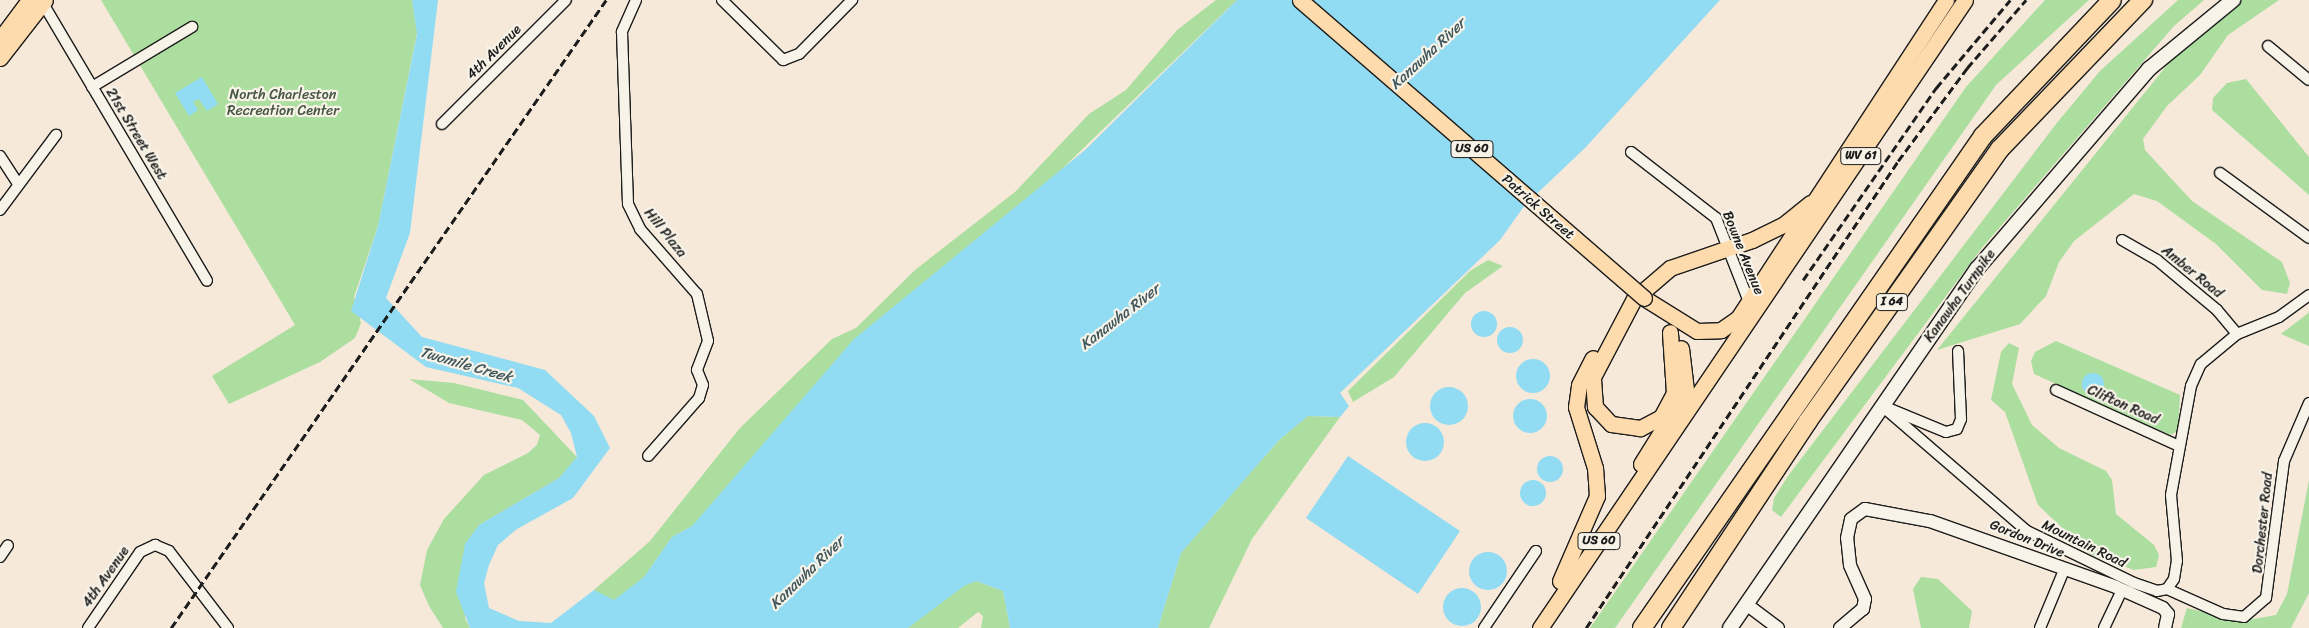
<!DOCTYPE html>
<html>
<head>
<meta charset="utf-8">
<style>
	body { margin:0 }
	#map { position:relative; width:2309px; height:628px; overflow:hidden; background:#f6e9da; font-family:Sriracha,sans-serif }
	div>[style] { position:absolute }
	.green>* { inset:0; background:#abde9f }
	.water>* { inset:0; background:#91dcf2 }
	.round { border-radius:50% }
	.roads { filter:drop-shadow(1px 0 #1c1c1c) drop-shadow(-1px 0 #1c1c1c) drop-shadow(0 1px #1c1c1c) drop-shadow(0 -1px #1c1c1c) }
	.minor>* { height:10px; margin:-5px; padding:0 5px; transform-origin:5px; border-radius:5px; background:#f7f3e8 }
	.tertiary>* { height:12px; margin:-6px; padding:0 6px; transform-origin:6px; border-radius:6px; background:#f7f3e8 }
	.secondary>* { height:14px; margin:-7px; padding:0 7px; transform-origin:7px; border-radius:7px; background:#f7f3e8 }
	.primary>* { height:15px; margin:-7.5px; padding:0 7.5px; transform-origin:7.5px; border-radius:7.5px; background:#fedbac }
	.motorway>* { height:18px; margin:-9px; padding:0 9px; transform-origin:9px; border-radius:9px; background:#fedbac }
	.rail>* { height:2.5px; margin-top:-1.25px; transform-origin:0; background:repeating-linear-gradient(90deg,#1c1c1c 0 8px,transparent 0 12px) }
	.bridges { filter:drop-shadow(1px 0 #1c1c1c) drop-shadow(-1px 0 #1c1c1c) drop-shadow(0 1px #1c1c1c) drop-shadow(0 -1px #1c1c1c) }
	.primary-bridge>* { height:15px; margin:-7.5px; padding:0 7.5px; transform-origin:7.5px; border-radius:7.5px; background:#fedbac }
	span { translate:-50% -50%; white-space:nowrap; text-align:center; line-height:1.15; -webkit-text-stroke:4.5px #f7f3e8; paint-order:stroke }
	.shield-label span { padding:1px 4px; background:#f7f3e8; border:1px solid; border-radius:4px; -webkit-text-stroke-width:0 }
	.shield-label { font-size:12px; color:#1c1c1c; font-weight:700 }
	.street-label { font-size:14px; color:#1c1c1c }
	.park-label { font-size:14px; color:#475643 }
	.water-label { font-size:15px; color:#3f565c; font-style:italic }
</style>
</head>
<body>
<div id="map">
	<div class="green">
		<i style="clip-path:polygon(101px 0,412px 0,417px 33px,378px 226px,354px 297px,361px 323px,355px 338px,320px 362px,229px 404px,212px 376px,295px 325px)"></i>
		<i style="clip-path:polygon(1216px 0,1237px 0,692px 526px,672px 537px,644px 577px,614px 601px,594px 590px,650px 541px,740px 428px,832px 339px,856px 328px,915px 270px,1015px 192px,1089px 114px,1126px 90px,1177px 30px)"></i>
		<i style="clip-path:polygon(2045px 0,2089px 0,1996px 85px,1615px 628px,1590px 628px,1966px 87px)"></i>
		<i style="clip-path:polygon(2178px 0,2204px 0,2174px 26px,1981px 249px,1781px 517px,1772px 510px,1774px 498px,1788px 476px,2056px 124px,2100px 71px)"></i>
		<i style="clip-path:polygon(2239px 0,2279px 0,2228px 35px,2200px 75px,2167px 106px,2143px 139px,2145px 150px,2192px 201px,2282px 262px,2290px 283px,2287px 294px,2262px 290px,2216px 244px,2157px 201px,2134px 194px,2074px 241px,2059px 262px,2046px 296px,2020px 324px,1937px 350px,2180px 49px)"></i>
		<i style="clip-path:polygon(2246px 79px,2309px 157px,2309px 195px,2212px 110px,2213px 98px,2227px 83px)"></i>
		<i style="clip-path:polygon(1488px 260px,1503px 266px,1465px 293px,1394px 377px,1353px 402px,1348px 391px,1470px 271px)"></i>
		<i style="clip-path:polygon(2309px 312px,2309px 346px,2281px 334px,2307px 314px)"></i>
		<i style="clip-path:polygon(2056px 341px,2180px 395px,2178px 431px,2170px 435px,2034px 374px,2031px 361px,2035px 352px)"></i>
		<i style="clip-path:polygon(2009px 343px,2019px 348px,2012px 384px,2032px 425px,2059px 448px,2106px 471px,2112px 480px,2116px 514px,2154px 545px,2159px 555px,2156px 567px,2134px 570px,2090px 554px,2038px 505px,2005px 412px,1991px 400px,2001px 352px)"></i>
		<i style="clip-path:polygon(409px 379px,454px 383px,523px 400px,577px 457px,559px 478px,479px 525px,465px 618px,470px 628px,443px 628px,429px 606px,420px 585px,427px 550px,444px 519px,484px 475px,528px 453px,537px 445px,540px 435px,522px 420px,449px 403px)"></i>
		<i style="clip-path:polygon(1308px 416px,1340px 417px,1252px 539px,1209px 628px,1158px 628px,1181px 553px,1279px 440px)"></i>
		<i style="clip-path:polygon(2309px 480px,2309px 593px,2291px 628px,2181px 628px,2187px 608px,2243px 621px,2276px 615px,2287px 594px)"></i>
		<i style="clip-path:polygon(1921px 577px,1938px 579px,1972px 611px,1969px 628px,1921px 628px,1913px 589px)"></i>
		<i style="clip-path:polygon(976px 581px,1003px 591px,1010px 628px,981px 628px,983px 616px,978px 612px,958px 628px,908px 628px,964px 585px)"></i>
	</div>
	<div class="water">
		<i style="clip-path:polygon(412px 0,438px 0,410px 233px,386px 298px,422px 337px,545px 370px,594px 416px,610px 448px,573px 498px,517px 529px,498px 545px,489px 565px,484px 583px,489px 608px,519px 621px,551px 623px,594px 590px,614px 600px,644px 577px,672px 537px,692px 526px,854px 339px,1085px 150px,1237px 0,1720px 0,1585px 148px,1525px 205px,1500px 240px,1340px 393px,1349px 406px,1340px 417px,1308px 416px,1279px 440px,1181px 553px,1158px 628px,1010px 628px,1003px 591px,976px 581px,964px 586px,908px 628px,470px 628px,456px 592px,465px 544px,479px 525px,559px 478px,577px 457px,571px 433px,561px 415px,518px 388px,426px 367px,351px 311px,378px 226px,417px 34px)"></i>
		<i style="clip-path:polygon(202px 77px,218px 104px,207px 111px,199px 99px,193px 102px,198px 110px,189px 116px,175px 93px)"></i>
		<i class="round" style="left:1471px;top:311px;width:26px;height:26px"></i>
		<i class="round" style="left:1497px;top:327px;width:26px;height:26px"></i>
		<i class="round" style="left:1516px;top:359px;width:34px;height:34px"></i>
		<i class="round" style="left:2082px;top:373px;width:22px;height:22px"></i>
		<i class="round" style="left:1430px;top:387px;width:38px;height:38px"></i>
		<i class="round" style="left:1513px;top:399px;width:34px;height:34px"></i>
		<i class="round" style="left:1406px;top:423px;width:38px;height:38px"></i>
		<i style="clip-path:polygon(1348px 456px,1460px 531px,1418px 594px,1306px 518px)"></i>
		<i class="round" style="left:1537px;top:456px;width:26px;height:26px"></i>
		<i class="round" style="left:1520px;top:480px;width:26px;height:26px"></i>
		<i class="round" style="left:1469px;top:552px;width:38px;height:38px"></i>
		<i class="round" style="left:1443px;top:588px;width:38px;height:38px"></i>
	</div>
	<div class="roads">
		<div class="minor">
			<i style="left:41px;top:0;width:326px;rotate:59.4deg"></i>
			<i style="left:636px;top:0;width:35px;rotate:114deg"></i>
			<i style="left:622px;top:32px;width:172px;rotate:88deg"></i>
			<i style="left:628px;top:204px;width:28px;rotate:64deg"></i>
			<i style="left:640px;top:229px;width:86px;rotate:48.8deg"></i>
			<i style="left:697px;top:294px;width:48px;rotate:76.8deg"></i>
			<i style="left:708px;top:341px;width:31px;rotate:111deg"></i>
			<i style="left:697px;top:370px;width:16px;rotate:68deg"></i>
			<i style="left:703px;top:385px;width:14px;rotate:107deg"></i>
			<i style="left:699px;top:398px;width:77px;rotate:131.3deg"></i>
			<i style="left:722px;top:0;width:86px;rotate:44.5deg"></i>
			<i style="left:783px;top:60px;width:17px;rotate:-21deg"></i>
			<i style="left:799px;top:54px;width:76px;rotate:-45.5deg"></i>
			<i style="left:2268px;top:46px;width:53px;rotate:39.7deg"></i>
			<i style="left:92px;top:87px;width:117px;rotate:-31deg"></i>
			<i style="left:442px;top:124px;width:175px;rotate:-45deg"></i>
			<i style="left:1631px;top:152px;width:108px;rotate:37.8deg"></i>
			<i style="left:1716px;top:218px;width:96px;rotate:68.5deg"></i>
			<i style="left:0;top:156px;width:33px;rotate:57deg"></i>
			<i style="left:2220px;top:173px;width:110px;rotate:36.1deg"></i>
			<i style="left:0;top:210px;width:94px;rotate:-53.3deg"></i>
			<i style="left:2122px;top:240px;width:40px;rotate:29.7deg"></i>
			<i style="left:2157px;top:260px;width:78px;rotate:39.8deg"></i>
			<i style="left:2217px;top:310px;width:31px;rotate:50deg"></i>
			<i style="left:2056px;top:390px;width:135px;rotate:24.5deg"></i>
			<i style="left:1882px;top:406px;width:191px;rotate:40.8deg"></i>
			<i style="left:2027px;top:531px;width:119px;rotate:25.9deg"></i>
			<i style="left:2134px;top:583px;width:24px;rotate:19deg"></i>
			<i style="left:2157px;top:591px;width:10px;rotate:-11deg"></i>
			<i style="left:2167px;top:589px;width:12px;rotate:-55deg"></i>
			<i style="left:2174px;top:579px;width:18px;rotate:-81deg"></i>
			<i style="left:2177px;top:561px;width:66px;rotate:-95.2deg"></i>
			<i style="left:2171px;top:495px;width:111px;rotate:-79.6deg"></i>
			<i style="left:2191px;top:386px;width:24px;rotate:-66deg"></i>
			<i style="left:2201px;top:364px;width:47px;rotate:-39.8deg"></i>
			<i style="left:2237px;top:334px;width:45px;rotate:-22deg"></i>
			<i style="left:2279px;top:317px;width:37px;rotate:-36deg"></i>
			<i style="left:1885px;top:407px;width:66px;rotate:22.3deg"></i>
			<i style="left:1946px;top:432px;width:11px;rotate:-15deg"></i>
			<i style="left:1957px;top:429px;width:11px;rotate:-68deg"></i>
			<i style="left:1961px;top:419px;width:68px;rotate:-92.5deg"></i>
			<i style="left:0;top:557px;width:14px;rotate:-56deg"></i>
			<i style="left:2167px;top:589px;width:61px;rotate:24.1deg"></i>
			<i style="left:2223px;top:614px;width:21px;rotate:8deg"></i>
			<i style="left:2244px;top:617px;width:29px;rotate:-41deg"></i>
			<i style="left:2266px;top:598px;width:138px;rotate:-82.5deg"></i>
			<i style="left:2284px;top:461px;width:63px;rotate:-66.7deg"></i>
			<i style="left:88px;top:628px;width:92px;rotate:-55.6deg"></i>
			<i style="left:140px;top:552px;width:17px;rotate:-25deg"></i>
			<i style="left:155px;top:545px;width:15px;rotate:23deg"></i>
			<i style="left:169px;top:551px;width:97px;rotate:52.5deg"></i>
			<i style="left:1484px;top:628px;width:93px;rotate:-56deg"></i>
			<i style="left:2040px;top:628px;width:63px;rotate:-67.5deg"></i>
			<i style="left:2104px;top:628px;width:42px;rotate:-64.7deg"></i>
		</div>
		<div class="tertiary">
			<i style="left:1746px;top:604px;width:40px;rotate:37deg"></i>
			<i style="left:1840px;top:628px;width:30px;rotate:-40deg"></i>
			<i style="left:1863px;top:609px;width:10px;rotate:-79deg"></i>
			<i style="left:1865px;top:599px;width:37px;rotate:-114deg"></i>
			<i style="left:1850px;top:565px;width:27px;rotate:-96deg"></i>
			<i style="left:1847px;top:538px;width:19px;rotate:-78deg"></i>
			<i style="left:1851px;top:519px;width:17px;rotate:-36deg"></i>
			<i style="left:1865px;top:509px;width:66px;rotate:10.5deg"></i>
			<i style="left:1930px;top:521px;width:197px;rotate:19.5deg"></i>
			<i style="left:2116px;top:587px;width:51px;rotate:24.1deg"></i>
			<i style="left:2163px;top:608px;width:8px;rotate:50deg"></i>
			<i style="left:2168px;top:614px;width:14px;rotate:102deg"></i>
		</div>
		<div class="secondary">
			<i style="left:1730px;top:628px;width:436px;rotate:-55.5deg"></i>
			<i style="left:1977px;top:269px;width:264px;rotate:-49.3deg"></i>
			<i style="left:2149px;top:69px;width:109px;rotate:-39.4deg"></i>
		</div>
		<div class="primary">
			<i style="left:0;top:39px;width:49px;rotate:-53.4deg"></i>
			<i style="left:0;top:58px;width:73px;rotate:-52.2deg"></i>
			<i style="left:1644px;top:298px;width:62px;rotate:31.9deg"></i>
			<i style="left:1697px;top:331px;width:24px;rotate:-2deg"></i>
			<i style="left:1721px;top:330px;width:21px;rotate:-35deg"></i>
			<i style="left:1738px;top:318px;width:380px;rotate:-56.8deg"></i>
			<i style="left:1674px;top:393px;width:27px;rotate:118deg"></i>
			<i style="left:1661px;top:417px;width:24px;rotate:152deg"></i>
			<i style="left:1640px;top:428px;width:29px;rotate:-172deg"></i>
			<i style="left:1611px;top:424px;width:23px;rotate:-133deg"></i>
			<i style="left:1595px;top:407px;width:30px;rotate:-94deg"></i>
			<i style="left:1593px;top:377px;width:88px;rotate:-62.3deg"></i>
			<i style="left:1634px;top:299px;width:48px;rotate:-40.7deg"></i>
			<i style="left:1670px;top:268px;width:87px;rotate:-18.9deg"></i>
			<i style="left:1752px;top:240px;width:34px;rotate:-26deg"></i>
			<i style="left:1783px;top:225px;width:35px;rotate:-39deg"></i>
			<i style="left:1676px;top:423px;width:34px;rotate:-73deg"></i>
			<i style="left:1686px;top:390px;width:42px;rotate:-96.8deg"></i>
			<i style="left:1641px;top:464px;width:38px;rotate:-58deg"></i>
			<i style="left:1661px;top:432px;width:41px;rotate:-71.6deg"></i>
			<i style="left:1674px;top:393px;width:61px;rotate:-93.8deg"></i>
			<i style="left:1560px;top:581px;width:93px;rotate:-66.5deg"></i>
			<i style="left:1597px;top:496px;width:28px;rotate:-94deg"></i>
			<i style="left:1595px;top:468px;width:64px;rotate:-107.3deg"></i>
			<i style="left:1576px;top:407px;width:22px;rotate:-82deg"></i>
			<i style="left:1579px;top:385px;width:30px;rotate:-63deg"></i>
			<i style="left:1540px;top:628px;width:758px;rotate:-55.91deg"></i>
		</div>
		<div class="motorway">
			<i style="left:1642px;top:628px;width:599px;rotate:-55.27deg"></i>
			<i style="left:1983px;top:136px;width:187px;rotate:-46.5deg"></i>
			<i style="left:1671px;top:628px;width:248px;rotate:-56.5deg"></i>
			<i style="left:1808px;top:421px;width:333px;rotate:-54.8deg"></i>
			<i style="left:2000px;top:149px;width:207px;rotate:-46.2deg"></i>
		</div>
	</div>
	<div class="rail">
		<i style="left:1803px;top:280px;width:234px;rotate:-55.3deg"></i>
		<i style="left:1936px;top:88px;width:115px;rotate:-49.9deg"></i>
		<i style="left:171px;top:628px;width:764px;rotate:-55.29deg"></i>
		<i style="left:1586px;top:628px;width:562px;rotate:-56.25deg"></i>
		<i style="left:1898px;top:161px;width:116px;rotate:-53.4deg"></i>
		<i style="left:1967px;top:68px;width:90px;rotate:-49.1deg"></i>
	</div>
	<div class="bridges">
		<div class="primary-bridge">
			<i style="left:1300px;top:0;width:455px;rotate:40.9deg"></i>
		</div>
	</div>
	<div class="shield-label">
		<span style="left:1472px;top:149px">US 60</span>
		<span style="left:1861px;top:156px">WV 61</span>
		<span style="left:1892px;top:302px">I 64</span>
		<span style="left:1599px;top:541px">US 60</span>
	</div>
	<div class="street-label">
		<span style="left:494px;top:52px;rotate:-45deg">4th Avenue</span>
		<span style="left:136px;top:134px;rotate:59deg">21st Street West</span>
		<span style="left:1538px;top:207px;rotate:41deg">Patrick Street</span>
		<span style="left:665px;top:233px;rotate:51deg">Hill Plaza</span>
		<span style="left:1743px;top:253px;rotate:68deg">Bowne Avenue</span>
		<span style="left:2192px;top:272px;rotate:39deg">Amber Road</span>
		<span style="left:1960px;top:296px;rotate:-54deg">Kanawha Turnpike</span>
		<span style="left:2123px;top:405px;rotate:24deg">Clifton Road</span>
		<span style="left:2263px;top:523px;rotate:-84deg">Dorchester Road</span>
		<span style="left:2027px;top:539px;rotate:22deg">Gordon Drive</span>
		<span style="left:2084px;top:544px;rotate:26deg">Mountain Road</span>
		<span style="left:106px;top:577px;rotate:-55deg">4th Avenue</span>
	</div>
	<div class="park-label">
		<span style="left:283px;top:103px">North Charleston<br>Recreation Center</span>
	</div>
	<div class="water-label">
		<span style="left:1428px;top:54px;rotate:-43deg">Kanawha River</span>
		<span style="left:1120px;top:317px;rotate:-38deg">Kanawha River</span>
		<span style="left:466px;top:365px;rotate:16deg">Twomile Creek</span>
		<span style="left:807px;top:573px;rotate:-44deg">Kanawha River</span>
	</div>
</div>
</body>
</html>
